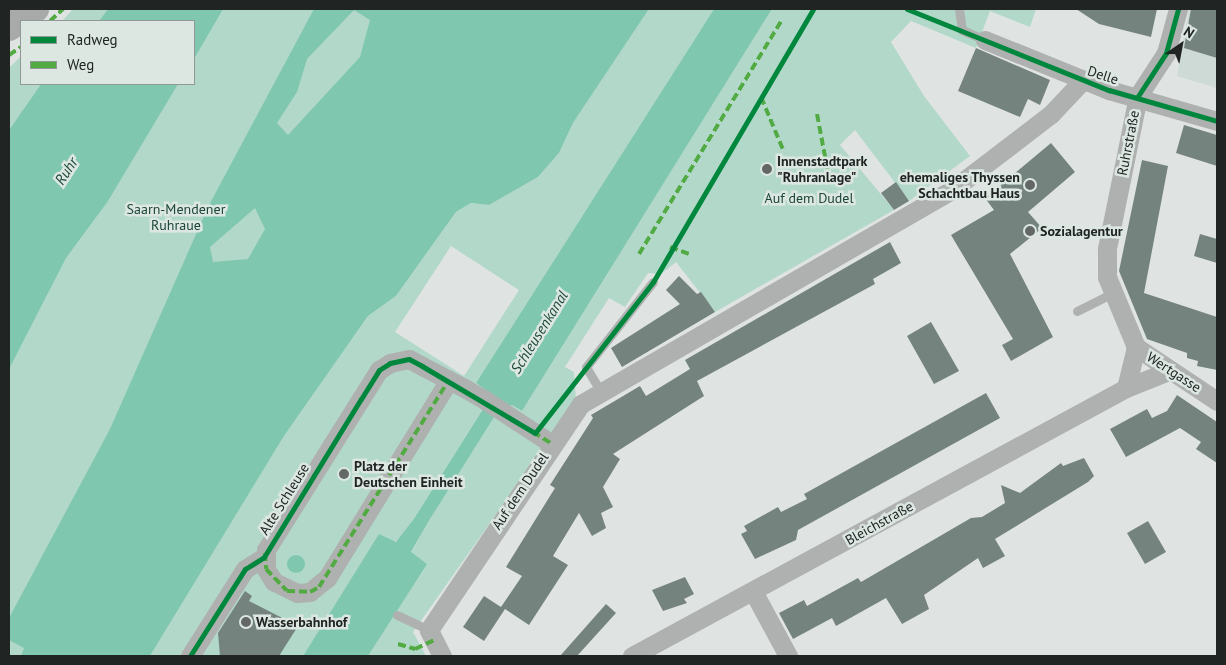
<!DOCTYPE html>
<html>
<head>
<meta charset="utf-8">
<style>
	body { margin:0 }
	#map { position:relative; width:1226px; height:665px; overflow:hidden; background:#dfe4e2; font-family:"PT Sans",sans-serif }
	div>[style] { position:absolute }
	.built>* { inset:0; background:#cedad5 }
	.green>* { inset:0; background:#b2d8ca }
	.water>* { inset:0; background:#80c7b0 }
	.round { border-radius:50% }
	.building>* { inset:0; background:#75837e }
	.lane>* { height:9px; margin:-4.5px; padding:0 4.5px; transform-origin:4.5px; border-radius:4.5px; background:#afb1b0 }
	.street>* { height:19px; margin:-9.5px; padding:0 9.5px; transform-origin:9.5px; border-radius:9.5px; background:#afb1b0 }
	.primary>* { height:28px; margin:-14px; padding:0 14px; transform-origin:14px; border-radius:14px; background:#a8aaa9 }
	.quiet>* { height:4px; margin-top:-2px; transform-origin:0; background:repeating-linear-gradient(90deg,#52aa43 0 8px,transparent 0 12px) }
	.cycleway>* { height:5px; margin:-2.5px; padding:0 2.5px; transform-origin:2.5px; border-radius:2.5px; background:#00873e }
	.dots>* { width:14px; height:14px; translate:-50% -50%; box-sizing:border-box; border:2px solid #dce7e2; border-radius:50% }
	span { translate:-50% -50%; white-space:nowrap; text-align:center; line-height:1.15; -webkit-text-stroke:5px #dce7e2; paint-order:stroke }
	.street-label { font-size:14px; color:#202423 }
	.poi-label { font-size:14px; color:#202423; font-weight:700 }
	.left { translate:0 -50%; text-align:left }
	.right { translate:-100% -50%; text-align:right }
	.park-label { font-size:14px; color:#1b4639 }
	.water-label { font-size:15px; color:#1d483a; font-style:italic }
	.frame { position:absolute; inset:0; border:10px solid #202423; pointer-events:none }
	.legend { position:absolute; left:20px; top:20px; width:175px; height:65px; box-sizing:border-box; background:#dce7e2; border:1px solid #919996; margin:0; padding:6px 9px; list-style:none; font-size:15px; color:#202423 }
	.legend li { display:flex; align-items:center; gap:10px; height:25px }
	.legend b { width:25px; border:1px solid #919996 }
	.north { position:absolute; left:1156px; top:20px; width:50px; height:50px; -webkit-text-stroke:4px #dce7e2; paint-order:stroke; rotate:33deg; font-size:14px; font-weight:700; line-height:20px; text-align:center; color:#202423 }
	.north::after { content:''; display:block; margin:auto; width:18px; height:22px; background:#202423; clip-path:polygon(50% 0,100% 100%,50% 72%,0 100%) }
</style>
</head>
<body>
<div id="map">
	<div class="built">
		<i style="clip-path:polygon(1189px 9px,1217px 9px,1217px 88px,1177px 76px)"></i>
	</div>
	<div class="green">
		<i style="clip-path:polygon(73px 9px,108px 9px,99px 21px,62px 21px)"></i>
		<i style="clip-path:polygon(157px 9px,486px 9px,21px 656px,9px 656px,9px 236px,108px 84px,194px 84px,194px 21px)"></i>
		<i style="clip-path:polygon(evenodd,649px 9px,714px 9px,476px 383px,490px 398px,400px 540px,392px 542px,379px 535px,303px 656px,150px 656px,284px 436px,368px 316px,396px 296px,456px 212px,471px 203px,489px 205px,538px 177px,559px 153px,573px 123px,649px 9px,451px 246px,519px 290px,464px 376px,395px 332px,451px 246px)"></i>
		<i style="clip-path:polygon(772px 9px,1036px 9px,1030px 27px,990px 11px,976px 48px,911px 21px,891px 42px,924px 96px,970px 156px,909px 201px,855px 130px,840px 145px,894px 210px,715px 312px,676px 262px,661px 274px,648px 273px,625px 307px,609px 298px,565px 367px,574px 372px,576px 401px,413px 632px,426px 656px,368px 656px,426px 564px,411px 553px,430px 519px,501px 405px,512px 405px,522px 411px)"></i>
		<i style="clip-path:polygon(21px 56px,21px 84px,41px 84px,9px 130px,9px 68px)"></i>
	</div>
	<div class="water">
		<i style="clip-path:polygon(108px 9px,223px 9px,194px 59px,194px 21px,99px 21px)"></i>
		<i style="clip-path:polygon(evenodd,314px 9px,649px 9px,573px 123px,559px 153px,538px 177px,489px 205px,471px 203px,456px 212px,396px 296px,368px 316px,284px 436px,150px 656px,21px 656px,24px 648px,9px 640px,9px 618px,110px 429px,208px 207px,314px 9px,354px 10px,370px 20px,360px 57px,288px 135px,277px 123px,297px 92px,307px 59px,354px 10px,314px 9px,255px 208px,265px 229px,248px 259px,213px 262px,210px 247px,255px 208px)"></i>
		<i style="clip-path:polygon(714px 9px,772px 9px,522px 411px,512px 405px,501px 406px,430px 519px,411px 552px,427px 564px,368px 656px,303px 656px,379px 534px,396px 542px,413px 520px,490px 398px,488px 392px,476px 383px)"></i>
		<i style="clip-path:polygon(41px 84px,178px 84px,108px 201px,66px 258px,9px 369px,9px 130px)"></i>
		<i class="round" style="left:287px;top:555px;width:18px;height:18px"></i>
	</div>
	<div class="building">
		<i style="clip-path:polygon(1076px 9px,1157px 9px,1151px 37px,1099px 24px)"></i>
		<i style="clip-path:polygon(1191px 9px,1217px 9px,1217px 58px,1184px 48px)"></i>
		<i style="clip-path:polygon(976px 48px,1050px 80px,1040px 105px,1028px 99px,1020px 117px,958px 91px)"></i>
		<i style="clip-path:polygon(1184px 125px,1217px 135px,1217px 166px,1176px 153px)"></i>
		<i style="clip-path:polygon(1051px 143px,1075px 172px,1028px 212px,1042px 228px,1010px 254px,1053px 337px,1011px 361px,1002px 345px,1013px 339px,951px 235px,994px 210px,985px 198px)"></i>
		<i style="clip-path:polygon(1142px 160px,1168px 166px,1144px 293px,1217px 317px,1217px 370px,1197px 366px,1198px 361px,1187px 358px,1187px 353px,1147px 339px,1119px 271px)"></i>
		<i style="clip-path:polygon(896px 182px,909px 201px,894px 210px,881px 193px)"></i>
		<i style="clip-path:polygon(1200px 234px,1217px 239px,1217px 263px,1194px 256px)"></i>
		<i style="clip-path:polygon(890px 242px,901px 263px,873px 279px,875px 284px,697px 381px,704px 396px,613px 454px,620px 459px,603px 487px,613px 507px,601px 513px,606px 528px,592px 536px,579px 513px,553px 556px,568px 565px,529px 625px,505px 609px,484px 641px,463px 627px,484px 596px,501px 607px,522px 576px,506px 567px,555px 488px,550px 485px,593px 418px,591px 415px,640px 386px,646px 396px,690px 369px,685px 360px)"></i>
		<i style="clip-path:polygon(679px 276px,697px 294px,701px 292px,715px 312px,622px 367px,611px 348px,680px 304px,666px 290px)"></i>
		<i style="clip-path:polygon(931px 322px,959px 371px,934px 384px,907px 336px)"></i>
		<i style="clip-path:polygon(986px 393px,1000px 418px,798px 530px,796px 540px,755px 559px,741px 534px,747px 531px,744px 526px,778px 507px,781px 512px,807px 499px,804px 494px)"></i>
		<i style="clip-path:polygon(1177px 395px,1217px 422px,1217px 463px,1196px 449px,1201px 442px,1180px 428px,1126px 457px,1110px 429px,1147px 409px,1152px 418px,1167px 411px)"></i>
		<i style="clip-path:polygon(1084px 458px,1094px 476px,1088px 482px,995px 539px,1005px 556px,983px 568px,978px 558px,924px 595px,929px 609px,902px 624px,886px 598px,836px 626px,832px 618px,793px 639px,779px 613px,804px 600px,807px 606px,858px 578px,861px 582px,971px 518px,982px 517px,1005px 503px,1001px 485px,1020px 493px,1061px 463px,1063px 466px)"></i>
		<i style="clip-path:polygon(1148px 521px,1166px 552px,1145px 564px,1127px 533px)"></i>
		<i style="clip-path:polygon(685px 577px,694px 594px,684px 599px,687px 603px,663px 611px,652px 590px)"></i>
		<i style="clip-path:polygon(245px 591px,252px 596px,249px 601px,298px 626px,279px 656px,220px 656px,218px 633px)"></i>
		<i style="clip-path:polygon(606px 604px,616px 613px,577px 656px,560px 656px)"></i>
	</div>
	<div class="lane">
		<i style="left:959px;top:9px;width:21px;rotate:82deg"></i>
		<i style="left:962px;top:30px;width:25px;rotate:23deg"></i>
		<i style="left:1077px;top:311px;width:40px;rotate:-26.6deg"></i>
		<i style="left:601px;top:392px;width:29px;rotate:-121deg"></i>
		<i style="left:586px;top:367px;width:108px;rotate:-51.8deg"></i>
		<i style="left:397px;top:615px;width:35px;rotate:25deg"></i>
	</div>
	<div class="street">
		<i style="left:1178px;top:9px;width:46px;rotate:105.3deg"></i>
		<i style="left:1166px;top:53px;width:51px;rotate:123.1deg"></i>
		<i style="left:1138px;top:96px;width:156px;rotate:101.5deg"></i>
		<i style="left:1107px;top:249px;width:28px;rotate:90deg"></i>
		<i style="left:1107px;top:277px;width:76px;rotate:67.5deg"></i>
		<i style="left:1136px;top:347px;width:97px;rotate:33.7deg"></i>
		<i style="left:985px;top:40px;width:134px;rotate:22deg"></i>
		<i style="left:1109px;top:90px;width:112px;rotate:16deg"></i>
		<i style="left:449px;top:380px;width:233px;rotate:121.6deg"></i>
		<i style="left:327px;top:578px;width:22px;rotate:141deg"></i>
		<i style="left:310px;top:592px;width:13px;rotate:176deg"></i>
		<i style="left:297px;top:593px;width:25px;rotate:-154deg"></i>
		<i style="left:274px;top:582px;width:15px;rotate:-122deg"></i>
		<i style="left:266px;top:569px;width:19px;rotate:-90deg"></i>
		<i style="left:266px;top:550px;width:213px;rotate:-57.9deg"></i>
		<i style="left:379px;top:370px;width:13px;rotate:-32deg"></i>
		<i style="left:390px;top:363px;width:19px;rotate:-12deg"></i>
		<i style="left:409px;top:359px;width:15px;rotate:28deg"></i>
		<i style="left:422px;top:366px;width:50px;rotate:27.6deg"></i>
		<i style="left:466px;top:389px;width:22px;rotate:30deg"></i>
		<i style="left:485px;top:400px;width:80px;rotate:33.3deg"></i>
		<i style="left:1126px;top:388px;width:42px;rotate:-76.3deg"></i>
		<i style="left:754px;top:593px;width:72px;rotate:61.6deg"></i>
		<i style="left:190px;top:656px;width:103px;rotate:-57.7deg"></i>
		<i style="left:245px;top:569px;width:22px;rotate:-32deg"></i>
		<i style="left:442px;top:656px;width:29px;rotate:-117deg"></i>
		<i style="left:429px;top:630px;width:272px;rotate:-56.1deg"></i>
		<i style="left:581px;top:404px;width:430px;rotate:-30deg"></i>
		<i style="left:953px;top:189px;width:123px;rotate:-37.4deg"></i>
		<i style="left:1051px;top:114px;width:47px;rotate:-46.7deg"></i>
		<i style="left:632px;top:656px;width:562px;rotate:-28.48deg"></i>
		<i style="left:1126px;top:388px;width:48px;rotate:-21.8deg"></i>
	</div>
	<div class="primary">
		<i style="left:9px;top:27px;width:32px;rotate:-35deg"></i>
	</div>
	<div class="quiet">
		<i style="left:50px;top:21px;width:18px;rotate:-43deg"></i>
		<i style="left:9px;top:55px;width:14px;rotate:-34deg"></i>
		<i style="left:761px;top:97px;width:60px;rotate:67.3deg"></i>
		<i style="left:817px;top:114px;width:70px;rotate:79.3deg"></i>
		<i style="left:670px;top:247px;width:20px;rotate:20deg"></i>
		<i style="left:639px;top:254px;width:273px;rotate:-58.6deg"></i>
		<i style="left:533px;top:432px;width:22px;rotate:32deg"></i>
		<i style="left:265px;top:553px;width:16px;rotate:86deg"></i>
		<i style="left:266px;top:569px;width:30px;rotate:46deg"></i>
		<i style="left:287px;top:591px;width:23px;rotate:2deg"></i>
		<i style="left:310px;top:592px;width:10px;rotate:-29deg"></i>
		<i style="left:319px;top:587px;width:244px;rotate:-57.9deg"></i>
		<i style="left:398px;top:644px;width:18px;rotate:16deg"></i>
		<i style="left:415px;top:649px;width:21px;rotate:-25deg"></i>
	</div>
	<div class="cycleway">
		<i style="left:907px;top:9px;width:218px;rotate:21.9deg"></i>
		<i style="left:1109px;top:90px;width:112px;rotate:16deg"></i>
		<i style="left:1138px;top:96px;width:51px;rotate:-56.9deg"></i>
		<i style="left:1166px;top:53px;width:46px;rotate:-74.7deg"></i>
		<i style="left:190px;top:656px;width:103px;rotate:-57.7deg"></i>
		<i style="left:245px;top:569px;width:22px;rotate:-32deg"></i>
		<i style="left:264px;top:557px;width:185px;rotate:-58.5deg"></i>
		<i style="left:361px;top:399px;width:34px;rotate:-58deg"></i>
		<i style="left:379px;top:370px;width:13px;rotate:-32deg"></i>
		<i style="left:390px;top:363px;width:19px;rotate:-12deg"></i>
		<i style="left:409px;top:359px;width:15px;rotate:28deg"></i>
		<i style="left:422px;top:366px;width:131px;rotate:30.7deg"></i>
		<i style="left:535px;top:433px;width:192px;rotate:-52deg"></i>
		<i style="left:653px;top:282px;width:316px;rotate:-59.6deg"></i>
	</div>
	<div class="dots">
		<i style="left:767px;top:169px;background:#636766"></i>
		<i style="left:1030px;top:185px;background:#636766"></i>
		<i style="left:1030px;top:231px;background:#636766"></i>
		<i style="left:344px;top:474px;background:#636766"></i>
		<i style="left:246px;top:622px;background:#636766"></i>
	</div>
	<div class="street-label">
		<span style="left:1103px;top:75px;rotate:18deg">Delle</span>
		<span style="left:1128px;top:143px;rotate:-79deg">Ruhrstraße</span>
		<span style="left:1174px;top:372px;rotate:33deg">Wertgasse</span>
		<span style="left:520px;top:491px;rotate:-56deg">Auf dem Dudel</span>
		<span style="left:284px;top:499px;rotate:-58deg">Alte Schleuse</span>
		<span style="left:879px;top:523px;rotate:-29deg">Bleichstraße</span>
	</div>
	<div class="poi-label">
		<span class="left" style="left:777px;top:169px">Innenstadtpark<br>"Ruhranlage"</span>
		<span class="right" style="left:1020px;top:185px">ehemaliges Thyssen<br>Schachtbau Haus</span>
		<span class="left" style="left:1040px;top:231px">Sozialagentur</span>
		<span class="left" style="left:354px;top:474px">Platz der<br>Deutschen Einheit</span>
		<span class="left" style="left:256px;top:622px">Wasserbahnhof</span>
	</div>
	<div class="park-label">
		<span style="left:809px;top:198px">Auf dem Dudel</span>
		<span style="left:176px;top:217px">Saarn-Mendener<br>Ruhraue</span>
	</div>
	<div class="water-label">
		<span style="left:66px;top:171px;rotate:-57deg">Ruhr</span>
		<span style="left:539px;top:332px;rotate:-58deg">Schleusenkanal</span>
	</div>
	<div class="frame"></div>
	<ul class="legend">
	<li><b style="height:6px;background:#00873e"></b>Radweg</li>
	<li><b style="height:6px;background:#52aa43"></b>Weg</li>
	</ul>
	<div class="north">N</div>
</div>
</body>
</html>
